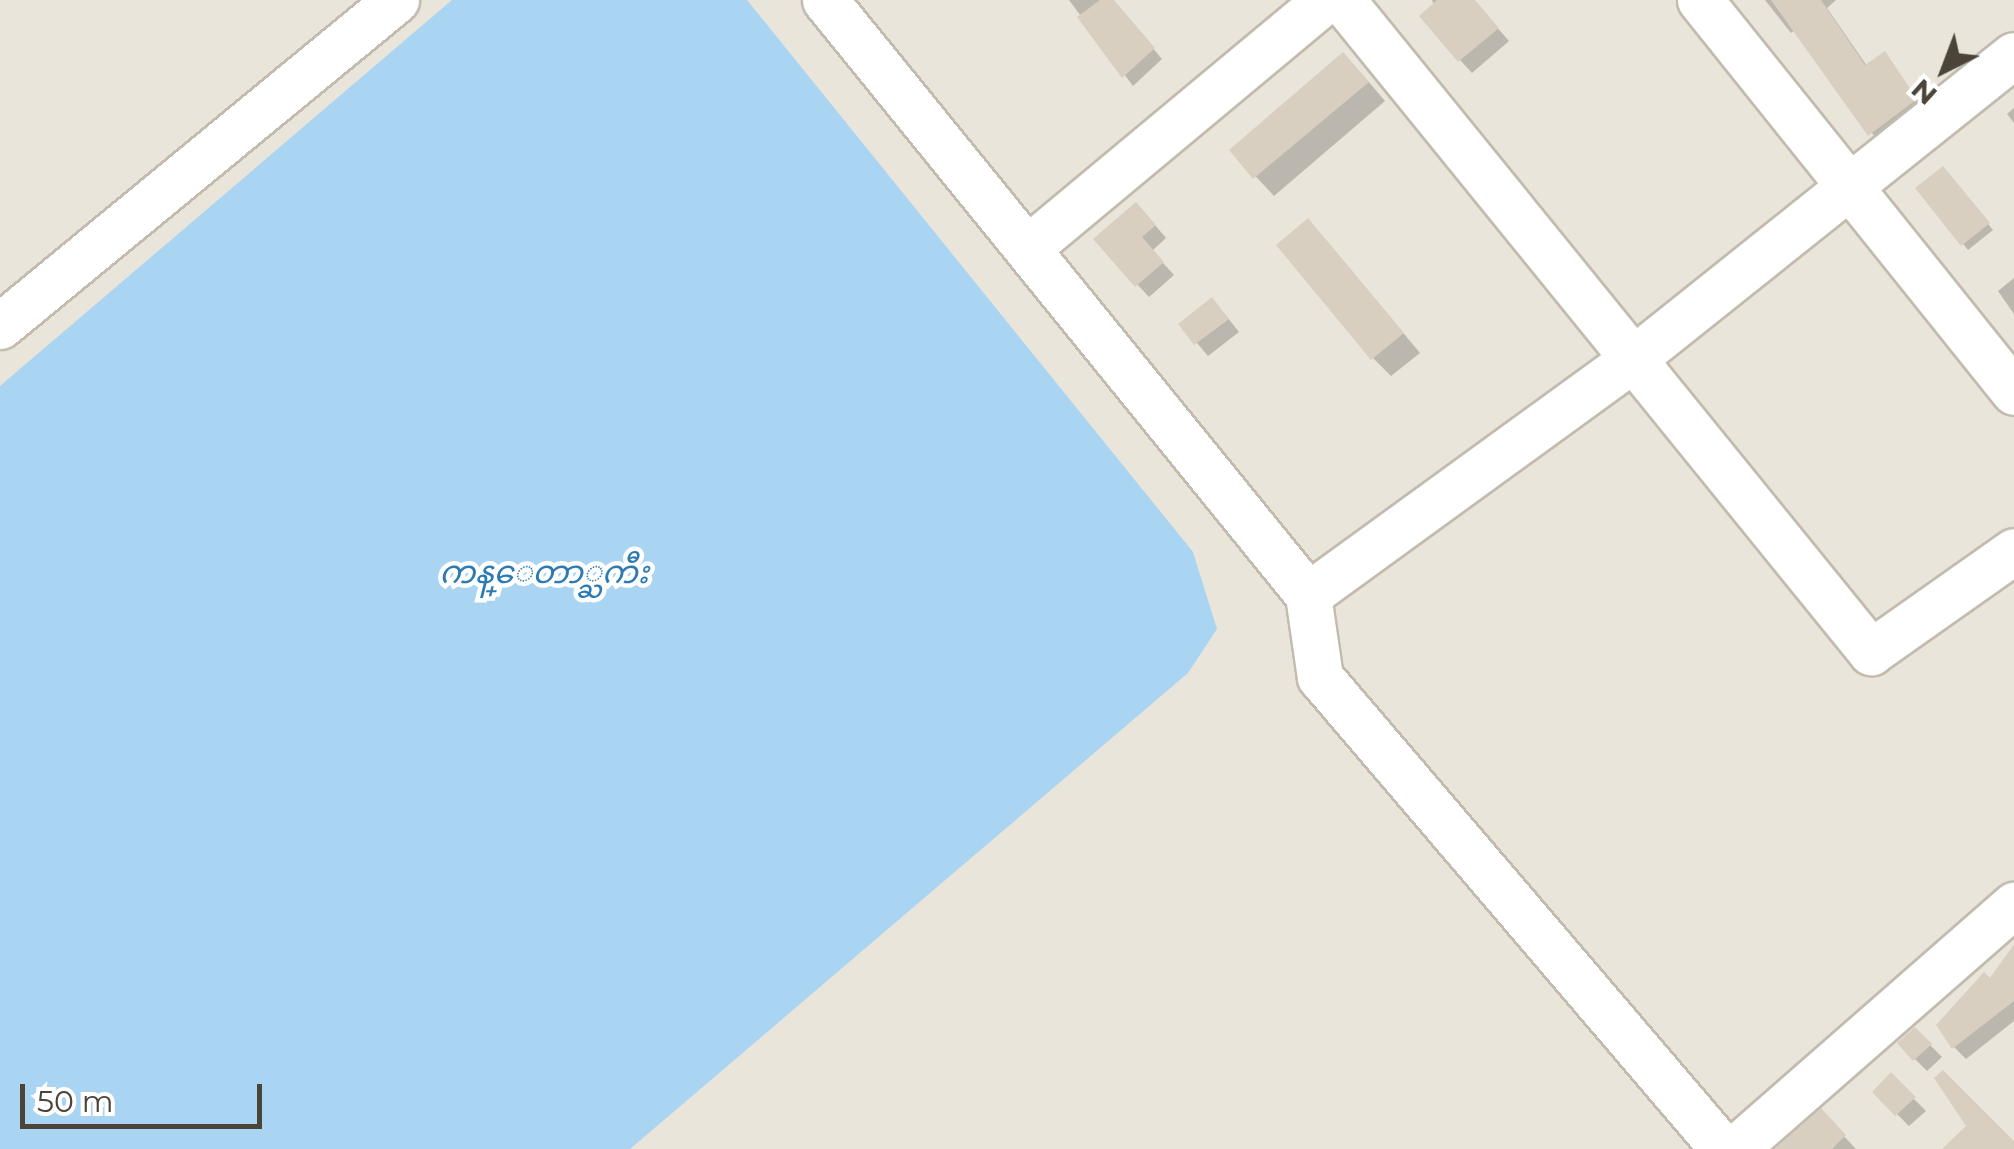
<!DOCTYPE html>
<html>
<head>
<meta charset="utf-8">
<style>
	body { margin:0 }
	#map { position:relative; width:2014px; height:1149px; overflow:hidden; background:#f6f3ec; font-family:Montserrat,"Noto Sans Myanmar",sans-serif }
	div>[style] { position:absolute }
	.residential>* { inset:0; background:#eae5da }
	.water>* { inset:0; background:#a9d4f2 }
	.shadow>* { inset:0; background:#0003 }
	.building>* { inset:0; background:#d8cfc1 }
	.roads { filter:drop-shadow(2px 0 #c2bbae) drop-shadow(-2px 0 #c2bbae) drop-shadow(0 2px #c2bbae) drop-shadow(0 -2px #c2bbae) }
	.minor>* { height:45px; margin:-22.5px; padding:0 22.5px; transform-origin:22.5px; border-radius:22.5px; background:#fff }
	span { translate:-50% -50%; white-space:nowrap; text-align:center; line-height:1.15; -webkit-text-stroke:9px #fff; paint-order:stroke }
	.water-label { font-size:32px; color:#2e7ab2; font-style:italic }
	.north { position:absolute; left:1894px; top:20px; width:100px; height:100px; -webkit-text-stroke:8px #fff; paint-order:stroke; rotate:222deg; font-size:28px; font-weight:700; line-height:40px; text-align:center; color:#4b4439 }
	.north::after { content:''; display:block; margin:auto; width:35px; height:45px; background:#4b4439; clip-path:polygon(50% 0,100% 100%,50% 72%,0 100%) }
	.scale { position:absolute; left:20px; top:1084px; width:242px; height:45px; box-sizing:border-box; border:5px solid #4b4439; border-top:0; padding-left:12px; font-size:30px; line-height:35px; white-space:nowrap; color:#4b4439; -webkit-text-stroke:8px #fff; paint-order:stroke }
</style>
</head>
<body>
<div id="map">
	<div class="residential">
		<i style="clip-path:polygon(0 0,2014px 0,2014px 1149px,0 1149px)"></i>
	</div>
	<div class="water">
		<i style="clip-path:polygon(452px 0,747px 0,1193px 552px,1217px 629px,1188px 673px,630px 1149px,0 1149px,0 386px)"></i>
	</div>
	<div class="shadow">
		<i style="clip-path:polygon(1069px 0,1112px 0,1162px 59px,1133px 86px)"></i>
		<i style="clip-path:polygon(1432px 0,1473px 0,1509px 41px,1472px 73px,1460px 60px)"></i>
		<i style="clip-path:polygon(1765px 0,1836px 0,1827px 8px,1867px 66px,1884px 54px,1926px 112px,1881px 145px,1795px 30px,1791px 33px)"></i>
		<i style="clip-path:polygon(1362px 74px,1385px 101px,1274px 196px,1232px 151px)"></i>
		<i style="clip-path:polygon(2014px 108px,2014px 123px,2007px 114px)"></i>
		<i style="clip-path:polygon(1948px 175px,1993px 230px,1968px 250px,1919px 189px)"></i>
		<i style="clip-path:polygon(1148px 217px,1166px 238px,1152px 251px,1174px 275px,1149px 297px,1096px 240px)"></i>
		<i style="clip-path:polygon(1326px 240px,1420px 353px,1391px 376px,1373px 358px)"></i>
		<i style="clip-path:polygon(2014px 278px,2014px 314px,1998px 291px)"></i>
		<i style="clip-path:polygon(1224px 313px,1239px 332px,1208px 356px,1181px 324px)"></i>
		<i style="clip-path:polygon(2014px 954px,2014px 1021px,1966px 1059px,1954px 1047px,1991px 981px)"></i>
		<i style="clip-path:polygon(1915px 1030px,1942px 1057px,1927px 1071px,1915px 1059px)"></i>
		<i style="clip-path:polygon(2014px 1072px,2014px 1149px,1945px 1149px,2014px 1144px)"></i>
		<i style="clip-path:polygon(1891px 1076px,1926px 1111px,1909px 1126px,1875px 1092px)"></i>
		<i style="clip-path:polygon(1821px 1112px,1856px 1149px,1779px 1149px)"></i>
	</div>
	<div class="building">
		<i style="clip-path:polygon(1100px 0,1114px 0,1155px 48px,1122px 78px,1077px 17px)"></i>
		<i style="clip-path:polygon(1437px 0,1475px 0,1499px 28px,1458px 62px,1419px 16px)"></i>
		<i style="clip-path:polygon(1771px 0,1821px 0,1865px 65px,1885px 51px,1917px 99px,1868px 136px)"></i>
		<i style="clip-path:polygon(1343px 52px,1369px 82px,1253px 179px,1229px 150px)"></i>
		<i style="clip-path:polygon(1943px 166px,1990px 223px,1961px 246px,1915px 188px)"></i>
		<i style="clip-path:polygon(1136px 202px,1156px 225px,1142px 237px,1164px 262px,1135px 287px,1093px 239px)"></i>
		<i style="clip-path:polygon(1308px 218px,1404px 333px,1371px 360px,1276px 245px)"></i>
		<i style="clip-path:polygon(1212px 297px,1229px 319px,1194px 345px,1178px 324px)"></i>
		<i style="clip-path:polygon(2014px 944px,2014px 1001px,1952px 1049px,1936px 1025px,1984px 972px,1990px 978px)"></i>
		<i style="clip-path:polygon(1915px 1027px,1932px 1044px,1913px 1061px,1897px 1043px)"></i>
		<i style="clip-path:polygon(1943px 1070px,2014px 1141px,2014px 1149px,1942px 1149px,1966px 1126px,1934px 1078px)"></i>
		<i style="clip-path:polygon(1891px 1072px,1916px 1097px,1895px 1116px,1872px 1092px)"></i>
		<i style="clip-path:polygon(1821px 1108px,1846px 1135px,1832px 1149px,1775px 1149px)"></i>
	</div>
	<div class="roads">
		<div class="minor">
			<i style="left:825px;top:0;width:766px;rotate:50.93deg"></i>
			<i style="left:1308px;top:595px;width:83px;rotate:81.7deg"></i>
			<i style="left:1320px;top:677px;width:621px;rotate:49.51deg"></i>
			<i style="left:1342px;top:0;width:840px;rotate:50.95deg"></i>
			<i style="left:1871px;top:652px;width:175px;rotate:-35.2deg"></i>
			<i style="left:1700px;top:0;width:502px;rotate:51.3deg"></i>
			<i style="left:1029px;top:247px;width:386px;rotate:-39.8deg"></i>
			<i style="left:0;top:326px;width:513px;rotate:-39.46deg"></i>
			<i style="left:1308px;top:595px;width:402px;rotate:-36deg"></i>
			<i style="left:1633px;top:359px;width:487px;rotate:-38.6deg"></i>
			<i style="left:1735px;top:1149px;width:371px;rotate:-41.2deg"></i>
		</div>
	</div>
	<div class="water-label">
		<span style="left:544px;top:572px">ကန္ေတာ္ႀကီး</span>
	</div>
	<div class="north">N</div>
	<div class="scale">50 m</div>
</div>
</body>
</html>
